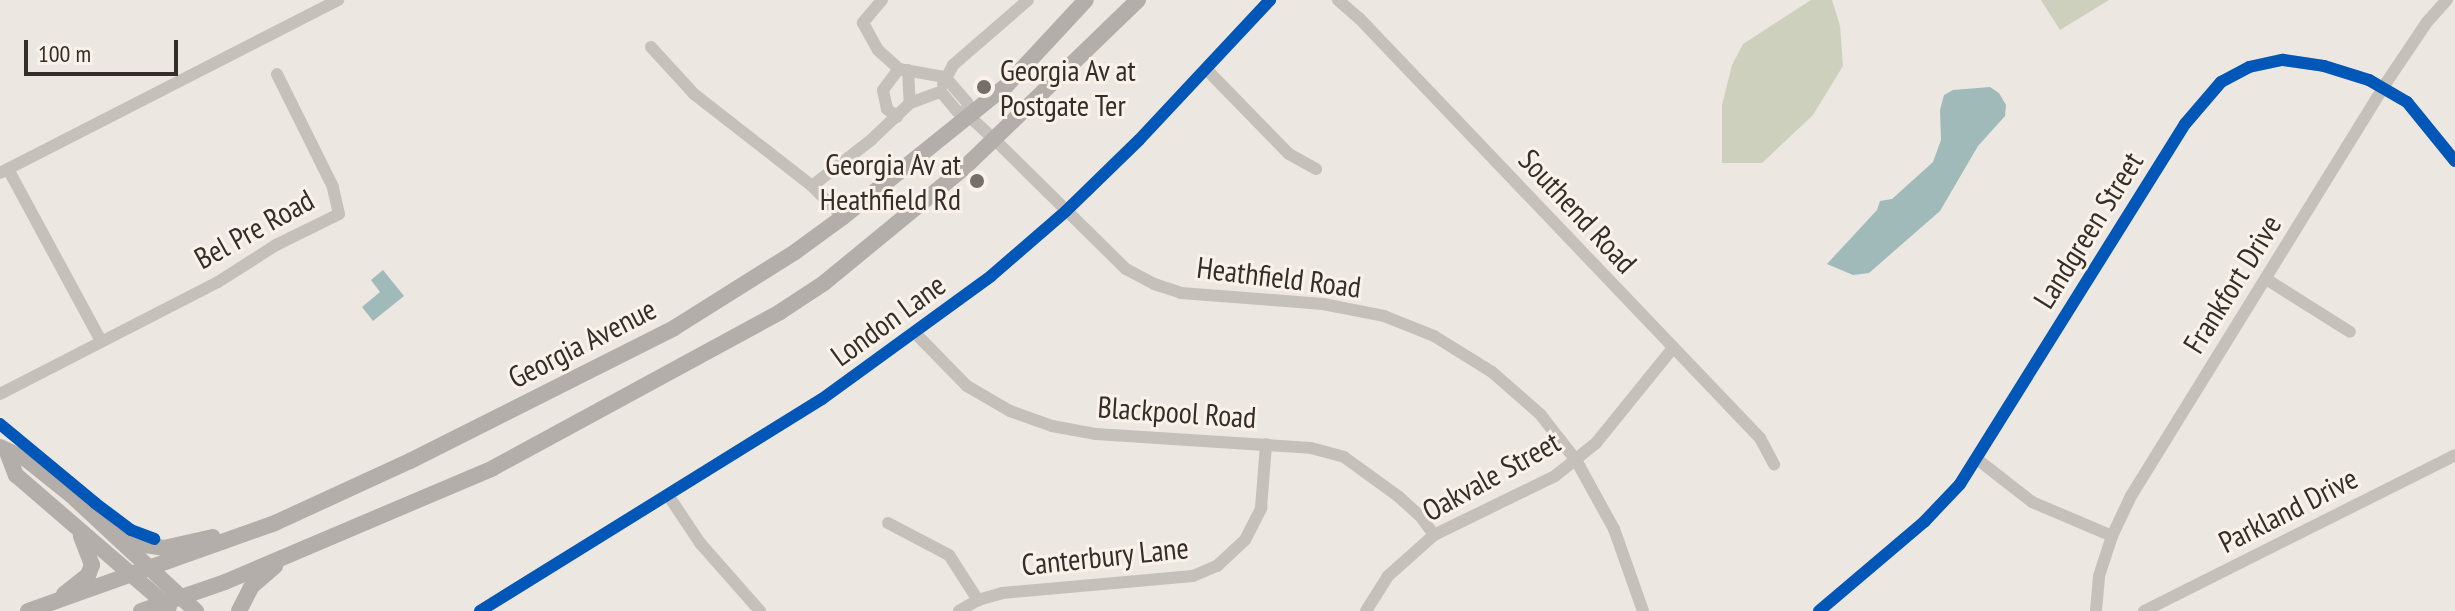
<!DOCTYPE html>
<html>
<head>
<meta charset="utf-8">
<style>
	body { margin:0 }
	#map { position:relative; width:2455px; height:611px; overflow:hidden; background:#ece7e1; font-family:"PT Sans Narrow",sans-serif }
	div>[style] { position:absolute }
	.green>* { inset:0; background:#ccd0bd }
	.water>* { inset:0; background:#a0baba }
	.minor>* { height:12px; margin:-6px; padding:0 6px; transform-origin:6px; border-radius:6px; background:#c5c0ba }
	.major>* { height:16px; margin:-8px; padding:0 8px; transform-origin:8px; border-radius:8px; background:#b3aeaa }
	.cycleway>* { height:12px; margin:-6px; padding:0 6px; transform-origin:6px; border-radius:6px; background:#0057b8 }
	.dots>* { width:22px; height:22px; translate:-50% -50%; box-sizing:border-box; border:4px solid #f8f2e9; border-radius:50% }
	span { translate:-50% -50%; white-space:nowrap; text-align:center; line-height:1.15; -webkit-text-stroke:6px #f8f2e9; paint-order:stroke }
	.poi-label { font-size:30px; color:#352d29 }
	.left { translate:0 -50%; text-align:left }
	.right { translate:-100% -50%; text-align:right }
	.street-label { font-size:30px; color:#352d29 }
	.scale { position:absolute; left:24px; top:40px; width:154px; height:36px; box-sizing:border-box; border:4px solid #352d29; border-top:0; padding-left:10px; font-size:24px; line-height:28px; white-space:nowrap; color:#352d29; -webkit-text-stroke:6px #f8f2e9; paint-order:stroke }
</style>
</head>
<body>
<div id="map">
	<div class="green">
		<i style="clip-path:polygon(1811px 0,1832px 0,1840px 26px,1843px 66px,1813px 115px,1762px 163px,1722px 163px,1722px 105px,1732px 65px,1743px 44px)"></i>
		<i style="clip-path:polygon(2041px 0,2109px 0,2060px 30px)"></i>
	</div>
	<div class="water">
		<i style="clip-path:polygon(1990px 87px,1999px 93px,2006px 105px,2005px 116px,1978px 146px,1940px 211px,1869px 273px,1853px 275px,1827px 264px,1877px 210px,1880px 201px,1892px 199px,1933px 162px,1941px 140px,1940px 110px,1944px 95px,1953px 90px)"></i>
		<i style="clip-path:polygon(383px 270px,404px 296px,373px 321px,362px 307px,380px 292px,371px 280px)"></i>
	</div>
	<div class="minor">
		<i style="left:882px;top:0;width:30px;rotate:130deg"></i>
		<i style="left:863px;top:23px;width:31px;rotate:61deg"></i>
		<i style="left:878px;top:50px;width:28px;rotate:42deg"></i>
		<i style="left:899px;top:69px;width:47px;rotate:9.9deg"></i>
		<i style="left:945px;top:77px;width:33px;rotate:49deg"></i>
		<i style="left:967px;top:102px;width:14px;rotate:82deg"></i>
		<i style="left:1338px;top:0;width:28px;rotate:41deg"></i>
		<i style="left:1359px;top:18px;width:581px;rotate:46.33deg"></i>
		<i style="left:1760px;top:438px;width:30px;rotate:62deg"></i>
		<i style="left:651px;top:47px;width:64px;rotate:47.5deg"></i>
		<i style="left:694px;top:94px;width:150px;rotate:37.9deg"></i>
		<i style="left:812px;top:186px;width:44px;rotate:45deg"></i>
		<i style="left:908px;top:70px;width:33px;rotate:87deg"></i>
		<i style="left:1207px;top:70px;width:117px;rotate:45.7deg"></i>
		<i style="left:1289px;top:154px;width:31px;rotate:29deg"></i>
		<i style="left:943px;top:84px;width:21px;rotate:-62deg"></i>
		<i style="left:953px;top:65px;width:99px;rotate:-40.9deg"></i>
		<i style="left:941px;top:92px;width:25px;rotate:50deg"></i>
		<i style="left:957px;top:111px;width:13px;rotate:23deg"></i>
		<i style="left:969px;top:116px;width:35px;rotate:43deg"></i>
		<i style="left:995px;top:140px;width:184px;rotate:44.6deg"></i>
		<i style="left:1126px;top:269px;width:32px;rotate:28deg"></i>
		<i style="left:1154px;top:284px;width:28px;rotate:18deg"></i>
		<i style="left:1181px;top:293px;width:142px;rotate:4.4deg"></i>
		<i style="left:1323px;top:304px;width:62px;rotate:11.1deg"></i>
		<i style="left:1384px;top:316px;width:54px;rotate:21.8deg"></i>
		<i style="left:1434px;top:336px;width:68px;rotate:31.8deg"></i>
		<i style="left:1492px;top:372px;width:64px;rotate:41.2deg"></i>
		<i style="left:1540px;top:414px;width:58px;rotate:52deg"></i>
		<i style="left:1576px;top:460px;width:79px;rotate:61.2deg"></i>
		<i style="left:1614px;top:529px;width:87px;rotate:70.5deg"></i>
		<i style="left:897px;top:117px;width:13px;rotate:-141deg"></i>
		<i style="left:887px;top:109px;width:19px;rotate:-102deg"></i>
		<i style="left:883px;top:90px;width:26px;rotate:-53deg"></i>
		<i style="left:8px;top:169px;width:196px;rotate:61.6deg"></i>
		<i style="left:0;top:173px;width:380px;rotate:-27.1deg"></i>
		<i style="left:812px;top:186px;width:75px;rotate:-37.9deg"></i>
		<i style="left:871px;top:140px;width:54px;rotate:-43.5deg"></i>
		<i style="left:910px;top:103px;width:33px;rotate:-20deg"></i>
		<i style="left:2266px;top:279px;width:99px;rotate:32.2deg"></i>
		<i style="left:916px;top:334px;width:73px;rotate:45.6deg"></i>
		<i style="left:967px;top:386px;width:50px;rotate:30.2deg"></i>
		<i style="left:1010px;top:411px;width:45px;rotate:19.7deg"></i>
		<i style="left:1052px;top:426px;width:45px;rotate:10.3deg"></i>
		<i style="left:1096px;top:434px;width:215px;rotate:3.7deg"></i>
		<i style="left:1311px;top:448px;width:34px;rotate:15deg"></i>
		<i style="left:1344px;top:457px;width:68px;rotate:36deg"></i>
		<i style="left:1399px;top:497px;width:30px;rotate:42deg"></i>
		<i style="left:1421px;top:517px;width:22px;rotate:54deg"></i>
		<i style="left:0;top:394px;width:245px;rotate:-27.2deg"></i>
		<i style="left:218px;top:282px;width:69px;rotate:-32.5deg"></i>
		<i style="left:276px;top:245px;width:70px;rotate:-26.2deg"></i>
		<i style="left:339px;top:214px;width:28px;rotate:-103deg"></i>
		<i style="left:333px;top:187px;width:126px;rotate:-116.4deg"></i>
		<i style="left:1977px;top:459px;width:70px;rotate:38deg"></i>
		<i style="left:2032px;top:502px;width:87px;rotate:23deg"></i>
		<i style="left:668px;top:495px;width:58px;rotate:56.3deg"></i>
		<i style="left:700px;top:543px;width:91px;rotate:48.6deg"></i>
		<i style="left:888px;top:523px;width:69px;rotate:27.7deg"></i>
		<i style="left:949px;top:555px;width:54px;rotate:57.2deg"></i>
		<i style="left:480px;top:611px;width:402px;rotate:-31.8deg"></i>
		<i style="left:822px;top:399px;width:209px;rotate:-36deg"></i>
		<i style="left:991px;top:276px;width:99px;rotate:-40.9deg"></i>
		<i style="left:1066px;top:211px;width:102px;rotate:-44.2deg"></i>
		<i style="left:1139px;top:140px;width:192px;rotate:-46.9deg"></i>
		<i style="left:959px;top:611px;width:22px;rotate:-30deg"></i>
		<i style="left:978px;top:600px;width:25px;rotate:-16deg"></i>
		<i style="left:1002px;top:593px;width:192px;rotate:-5.1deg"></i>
		<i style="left:1193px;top:576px;width:26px;rotate:-23deg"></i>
		<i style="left:1217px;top:566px;width:38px;rotate:-43deg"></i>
		<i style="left:1245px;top:540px;width:36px;rotate:-63deg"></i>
		<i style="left:1261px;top:508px;width:64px;rotate:-85.5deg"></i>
		<i style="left:1366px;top:611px;width:41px;rotate:-57.8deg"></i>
		<i style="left:1388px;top:576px;width:62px;rotate:-41.7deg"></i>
		<i style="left:1434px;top:535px;width:135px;rotate:-26deg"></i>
		<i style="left:1555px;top:476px;width:53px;rotate:-38.8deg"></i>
		<i style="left:1596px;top:443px;width:121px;rotate:-51deg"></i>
		<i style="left:1819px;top:611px;width:138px;rotate:-40.3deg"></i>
		<i style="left:1924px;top:522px;width:52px;rotate:-46.5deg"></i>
		<i style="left:1960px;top:484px;width:425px;rotate:-58deg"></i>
		<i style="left:2185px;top:124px;width:55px;rotate:-49.4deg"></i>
		<i style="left:2221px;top:82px;width:32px;rotate:-28deg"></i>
		<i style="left:2249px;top:67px;width:35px;rotate:-12deg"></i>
		<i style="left:2283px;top:60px;width:41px;rotate:8.3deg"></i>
		<i style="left:2324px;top:66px;width:47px;rotate:17.3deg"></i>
		<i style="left:2369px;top:80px;width:44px;rotate:30.1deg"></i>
		<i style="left:2407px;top:102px;width:76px;rotate:50.9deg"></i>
		<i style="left:2096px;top:611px;width:35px;rotate:-85deg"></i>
		<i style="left:2099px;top:576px;width:42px;rotate:-72deg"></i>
		<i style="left:2112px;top:536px;width:44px;rotate:-64.6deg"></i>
		<i style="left:2131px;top:496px;width:482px;rotate:-58.3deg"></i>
		<i style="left:2384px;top:86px;width:77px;rotate:-56.1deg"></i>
		<i style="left:2427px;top:22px;width:30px;rotate:-48deg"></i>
		<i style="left:2144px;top:611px;width:348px;rotate:-26.6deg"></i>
	</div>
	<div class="major">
		<i style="left:0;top:447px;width:29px;rotate:25deg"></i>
		<i style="left:26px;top:459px;width:58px;rotate:38.7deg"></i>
		<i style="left:71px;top:495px;width:171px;rotate:42.9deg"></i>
		<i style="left:7px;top:452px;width:25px;rotate:69deg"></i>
		<i style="left:16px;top:475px;width:202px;rotate:40.8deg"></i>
		<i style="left:125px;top:533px;width:23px;rotate:31deg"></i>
		<i style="left:145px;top:545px;width:19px;rotate:9deg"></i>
		<i style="left:164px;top:548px;width:50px;rotate:-12.7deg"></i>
		<i style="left:64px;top:594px;width:31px;rotate:-38deg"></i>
		<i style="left:88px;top:575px;width:11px;rotate:-68deg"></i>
		<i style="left:92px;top:565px;width:31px;rotate:-111deg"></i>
		<i style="left:28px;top:611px;width:262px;rotate:-19.6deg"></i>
		<i style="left:275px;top:523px;width:149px;rotate:-24.7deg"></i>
		<i style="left:410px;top:461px;width:296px;rotate:-26.7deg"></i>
		<i style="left:674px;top:328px;width:143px;rotate:-32.1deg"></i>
		<i style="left:795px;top:252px;width:59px;rotate:-36.1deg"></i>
		<i style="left:843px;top:217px;width:209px;rotate:-38.8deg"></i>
		<i style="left:1006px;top:86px;width:117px;rotate:-47.1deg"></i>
		<i style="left:141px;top:611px;width:89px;rotate:-19deg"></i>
		<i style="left:225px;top:582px;width:291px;rotate:-23deg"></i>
		<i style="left:493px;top:468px;width:327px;rotate:-28.5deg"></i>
		<i style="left:780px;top:312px;width:53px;rotate:-33.4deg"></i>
		<i style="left:824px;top:283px;width:181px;rotate:-39.4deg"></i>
		<i style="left:964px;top:168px;width:242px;rotate:-44deg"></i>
		<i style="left:239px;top:611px;width:27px;rotate:-63deg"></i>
		<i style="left:251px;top:587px;width:32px;rotate:-41deg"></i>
	</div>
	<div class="cycleway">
		<i style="left:0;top:424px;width:124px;rotate:39.7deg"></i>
		<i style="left:95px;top:503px;width:45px;rotate:36.9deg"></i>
		<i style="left:131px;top:530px;width:25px;rotate:21deg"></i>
		<i style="left:480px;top:611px;width:402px;rotate:-31.8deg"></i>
		<i style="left:822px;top:399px;width:209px;rotate:-36deg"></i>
		<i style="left:991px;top:276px;width:99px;rotate:-40.9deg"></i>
		<i style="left:1066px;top:211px;width:102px;rotate:-44.2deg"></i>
		<i style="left:1139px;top:140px;width:192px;rotate:-46.9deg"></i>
		<i style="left:1819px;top:611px;width:138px;rotate:-40.3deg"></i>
		<i style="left:1924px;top:522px;width:52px;rotate:-46.5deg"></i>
		<i style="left:1960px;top:484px;width:425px;rotate:-58deg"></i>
		<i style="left:2185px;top:124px;width:55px;rotate:-49.4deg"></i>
		<i style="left:2221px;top:82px;width:32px;rotate:-28deg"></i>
		<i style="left:2249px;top:67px;width:35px;rotate:-12deg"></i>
		<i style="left:2283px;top:60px;width:41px;rotate:8.3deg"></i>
		<i style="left:2324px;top:66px;width:47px;rotate:17.3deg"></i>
		<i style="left:2369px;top:80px;width:44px;rotate:30.1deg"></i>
		<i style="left:2407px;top:102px;width:76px;rotate:50.9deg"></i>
	</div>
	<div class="dots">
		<i style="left:984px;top:87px;background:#756e69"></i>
		<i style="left:977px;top:181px;background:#756e69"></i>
	</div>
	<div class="poi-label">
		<span class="left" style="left:1000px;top:87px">Georgia Av at<br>Postgate Ter</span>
		<span class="right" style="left:961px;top:181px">Georgia Av at<br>Heathfield Rd</span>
	</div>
	<div class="street-label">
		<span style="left:1578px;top:211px;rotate:47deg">Southend Road</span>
		<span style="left:254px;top:229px;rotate:-29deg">Bel Pre Road</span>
		<span style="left:2088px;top:230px;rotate:-58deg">Landgreen Street</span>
		<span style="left:1279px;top:277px;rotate:7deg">Heathfield Road</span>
		<span style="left:2232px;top:284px;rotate:-58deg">Frankfort Drive</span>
		<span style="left:888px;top:320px;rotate:-36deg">London Lane</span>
		<span style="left:582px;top:343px;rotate:-27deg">Georgia Avenue</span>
		<span style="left:1177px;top:412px;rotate:4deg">Blackpool Road</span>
		<span style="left:1491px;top:476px;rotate:-29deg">Oakvale Street</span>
		<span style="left:2288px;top:510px;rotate:-27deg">Parkland Drive</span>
		<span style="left:1105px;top:556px;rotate:-6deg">Canterbury Lane</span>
	</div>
	<div class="scale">100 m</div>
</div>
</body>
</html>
